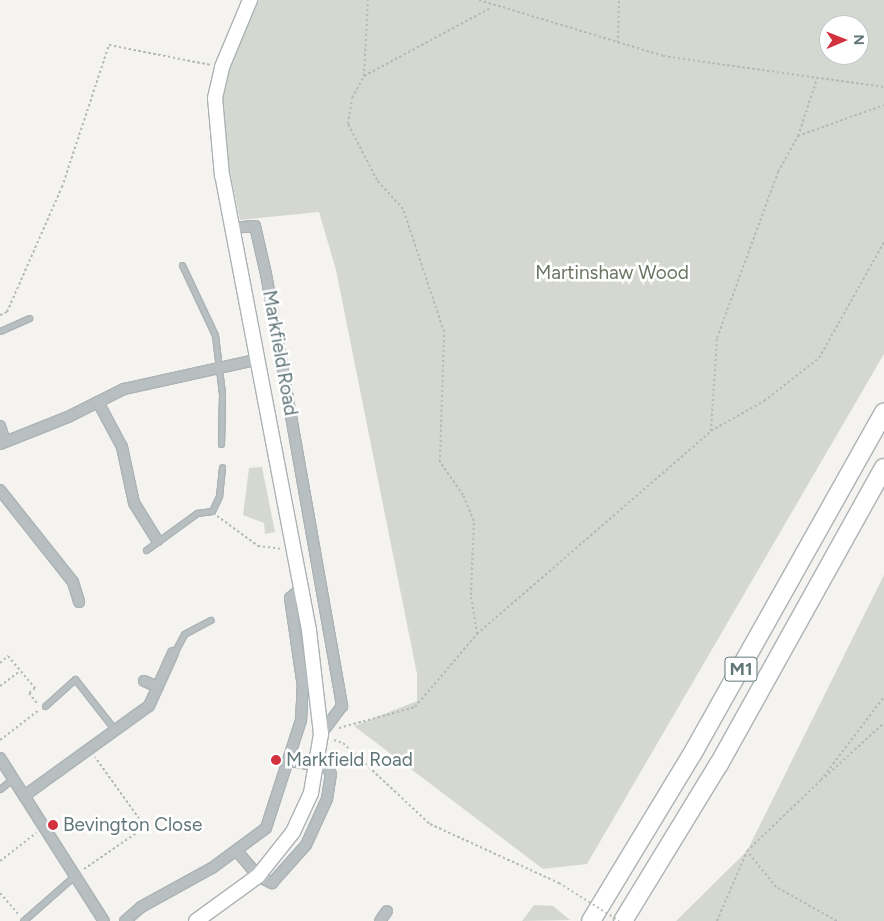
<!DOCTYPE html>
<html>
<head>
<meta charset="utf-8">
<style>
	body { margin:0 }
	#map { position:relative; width:884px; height:921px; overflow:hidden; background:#f4f3f0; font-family:Figtree,sans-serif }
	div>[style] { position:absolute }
	.green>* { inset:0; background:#d5d8d0 }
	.path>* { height:2px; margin-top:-1px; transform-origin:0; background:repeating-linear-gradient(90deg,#b5b9ba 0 2.5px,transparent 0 5px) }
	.roads { filter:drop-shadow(1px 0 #abb3b5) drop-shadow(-1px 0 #abb3b5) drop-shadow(0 1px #abb3b5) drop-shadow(0 -1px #abb3b5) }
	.lane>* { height:5px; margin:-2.5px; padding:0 2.5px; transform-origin:2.5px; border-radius:2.5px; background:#b8bfc0 }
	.street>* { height:10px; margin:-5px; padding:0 5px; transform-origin:5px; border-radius:5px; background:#b8bfc0 }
	.secondary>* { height:14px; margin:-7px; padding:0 7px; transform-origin:7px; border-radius:7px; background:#fff }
	.highway>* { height:18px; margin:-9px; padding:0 9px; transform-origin:9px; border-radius:9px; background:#fff }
	.path-bridge>* { height:2px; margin-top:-1px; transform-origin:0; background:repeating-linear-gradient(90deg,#b5b9ba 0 2.5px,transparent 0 5px) }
	.dots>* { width:14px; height:14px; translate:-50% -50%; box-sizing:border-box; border:2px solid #fff; border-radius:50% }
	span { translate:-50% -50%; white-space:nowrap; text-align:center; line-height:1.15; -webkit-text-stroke:5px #fff; paint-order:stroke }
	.shield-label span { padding:1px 4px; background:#fff; border:1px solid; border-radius:4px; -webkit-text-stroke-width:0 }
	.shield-label { font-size:18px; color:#617679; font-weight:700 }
	.park-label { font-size:19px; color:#6d7664 }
	.street-label { font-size:19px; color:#617679 }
	.poi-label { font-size:19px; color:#617679 }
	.left { translate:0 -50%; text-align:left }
	.north { position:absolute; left:819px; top:15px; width:50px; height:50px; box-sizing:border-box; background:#fff; border:1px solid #c0c8c9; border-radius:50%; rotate:89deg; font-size:14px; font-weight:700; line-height:20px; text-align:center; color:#617679 }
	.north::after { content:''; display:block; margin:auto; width:18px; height:22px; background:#d2323e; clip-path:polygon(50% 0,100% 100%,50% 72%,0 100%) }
</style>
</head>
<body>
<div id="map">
	<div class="green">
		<i style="clip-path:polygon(evenodd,259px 0,884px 0,884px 354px,587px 864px,543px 869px,354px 726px,417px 701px,417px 674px,336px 270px,319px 212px,240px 220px,215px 98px,259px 0,829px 25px,859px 25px,859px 55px,829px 55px,829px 25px)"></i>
		<i style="clip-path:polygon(262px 467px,275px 532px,265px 534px,264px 523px,243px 515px,249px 468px)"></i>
		<i style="clip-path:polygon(884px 575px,884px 921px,676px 921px,747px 851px)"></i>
		<i style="clip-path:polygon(534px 905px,553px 906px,570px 920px,522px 921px)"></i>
	</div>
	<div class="path">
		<i style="left:479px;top:0;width:192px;rotate:16.9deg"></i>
		<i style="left:663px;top:56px;width:223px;rotate:8deg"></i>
		<i style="left:618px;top:43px;width:43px;rotate:-88.7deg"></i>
		<i style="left:364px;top:76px;width:145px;rotate:-28.3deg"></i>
		<i style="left:798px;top:136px;width:63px;rotate:-71.6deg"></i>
		<i style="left:0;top:315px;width:8px;rotate:-23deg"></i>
		<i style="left:7px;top:312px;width:137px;rotate:-66.3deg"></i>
		<i style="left:62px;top:187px;width:150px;rotate:-71.7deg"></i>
		<i style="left:109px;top:45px;width:104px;rotate:11.1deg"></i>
		<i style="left:711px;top:431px;width:93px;rotate:-86.3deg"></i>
		<i style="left:717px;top:338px;width:177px;rotate:-69.8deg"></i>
		<i style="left:778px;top:172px;width:41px;rotate:-60.9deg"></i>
		<i style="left:798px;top:136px;width:91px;rotate:-19.8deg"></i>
		<i style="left:217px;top:516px;width:51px;rotate:36.2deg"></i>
		<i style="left:258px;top:546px;width:23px;rotate:7deg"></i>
		<i style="left:477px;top:634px;width:310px;rotate:-40.9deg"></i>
		<i style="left:711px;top:431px;width:61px;rotate:-29.5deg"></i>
		<i style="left:764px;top:401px;width:70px;rotate:-38deg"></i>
		<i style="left:819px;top:358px;width:133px;rotate:-60.7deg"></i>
		<i style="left:0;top:663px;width:11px;rotate:-41deg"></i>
		<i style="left:8px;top:656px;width:42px;rotate:49.8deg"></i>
		<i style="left:35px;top:688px;width:8px;rotate:140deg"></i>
		<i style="left:29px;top:693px;width:13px;rotate:51deg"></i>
		<i style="left:0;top:686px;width:25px;rotate:-37deg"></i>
		<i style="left:339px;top:728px;width:79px;rotate:-15.4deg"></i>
		<i style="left:415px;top:707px;width:96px;rotate:-49.7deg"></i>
		<i style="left:477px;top:634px;width:39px;rotate:-99deg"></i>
		<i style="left:471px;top:595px;width:74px;rotate:-87.7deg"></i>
		<i style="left:474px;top:521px;width:28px;rotate:-113deg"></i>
		<i style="left:463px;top:495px;width:40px;rotate:-124.9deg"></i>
		<i style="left:440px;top:462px;width:130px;rotate:-88.2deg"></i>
		<i style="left:444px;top:332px;width:130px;rotate:-108.4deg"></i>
		<i style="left:403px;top:209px;width:39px;rotate:-132deg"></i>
		<i style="left:377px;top:180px;width:63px;rotate:-117.4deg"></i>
		<i style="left:348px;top:124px;width:26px;rotate:-81deg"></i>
		<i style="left:352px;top:98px;width:25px;rotate:-61deg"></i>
		<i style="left:364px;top:76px;width:76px;rotate:-87deg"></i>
		<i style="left:0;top:740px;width:49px;rotate:-37.6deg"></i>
		<i style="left:334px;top:740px;width:9px;rotate:18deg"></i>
		<i style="left:343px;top:743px;width:119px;rotate:43deg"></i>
		<i style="left:430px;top:824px;width:142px;rotate:24.6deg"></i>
		<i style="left:825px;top:777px;width:80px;rotate:-42.5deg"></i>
		<i style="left:0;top:861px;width:46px;rotate:-37.9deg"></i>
		<i style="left:84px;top:869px;width:74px;rotate:-34.5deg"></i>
		<i style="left:145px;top:827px;width:86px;rotate:-125.5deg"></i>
		<i style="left:0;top:893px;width:28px;rotate:49deg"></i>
		<i style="left:717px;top:921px;width:76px;rotate:-66.8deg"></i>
		<i style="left:837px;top:921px;width:70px;rotate:-150.9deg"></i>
		<i style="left:776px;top:887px;width:46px;rotate:-128.9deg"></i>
		<i style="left:747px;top:851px;width:103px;rotate:-43.8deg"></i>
		<i style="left:821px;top:780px;width:104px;rotate:-52.8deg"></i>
	</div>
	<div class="roads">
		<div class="lane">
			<i style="left:182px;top:265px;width:77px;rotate:64.8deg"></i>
			<i style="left:215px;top:335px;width:59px;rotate:83.2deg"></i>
			<i style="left:222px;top:394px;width:50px;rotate:91.1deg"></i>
			<i style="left:0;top:331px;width:32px;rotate:-24deg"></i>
			<i style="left:146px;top:550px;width:63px;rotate:-36deg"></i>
			<i style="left:197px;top:513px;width:15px;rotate:-8deg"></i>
			<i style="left:212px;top:511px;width:17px;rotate:-65deg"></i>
			<i style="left:219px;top:496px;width:29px;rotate:-84deg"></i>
			<i style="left:174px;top:653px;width:21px;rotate:-62deg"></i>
			<i style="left:184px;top:634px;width:30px;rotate:-28deg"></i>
			<i style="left:45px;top:706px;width:40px;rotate:-42deg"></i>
			<i style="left:75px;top:679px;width:65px;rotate:51.9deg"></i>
			<i style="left:0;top:789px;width:17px;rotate:-40deg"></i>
			<i style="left:23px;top:921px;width:68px;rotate:-41.4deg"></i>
		</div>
		<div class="street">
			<i style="left:231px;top:228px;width:24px;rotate:-5deg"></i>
			<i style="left:255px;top:226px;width:49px;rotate:77.1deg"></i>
			<i style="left:266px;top:274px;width:439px;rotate:80deg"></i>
			<i style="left:342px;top:706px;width:35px;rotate:127deg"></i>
			<i style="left:98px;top:402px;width:51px;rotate:61.9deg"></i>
			<i style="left:122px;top:447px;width:57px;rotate:77.9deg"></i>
			<i style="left:134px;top:503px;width:44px;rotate:58.1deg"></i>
			<i style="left:0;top:426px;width:16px;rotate:72deg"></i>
			<i style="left:0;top:444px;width:73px;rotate:-21.7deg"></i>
			<i style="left:68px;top:417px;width:63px;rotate:-26.6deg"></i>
			<i style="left:124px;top:389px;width:138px;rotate:-12.5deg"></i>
			<i style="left:0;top:490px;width:117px;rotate:51.6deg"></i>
			<i style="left:73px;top:582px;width:21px;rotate:73deg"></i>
			<i style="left:144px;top:681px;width:15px;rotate:23deg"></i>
			<i style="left:0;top:758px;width:193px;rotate:57.5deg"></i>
			<i style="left:24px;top:796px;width:154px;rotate:-35.8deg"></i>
			<i style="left:149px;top:706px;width:58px;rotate:-65.6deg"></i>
			<i style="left:237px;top:851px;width:33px;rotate:50deg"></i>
			<i style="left:258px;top:876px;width:16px;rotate:27deg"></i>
			<i style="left:272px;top:883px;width:51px;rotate:-48.2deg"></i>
			<i style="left:306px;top:845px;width:51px;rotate:-65.5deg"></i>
			<i style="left:327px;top:799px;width:25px;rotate:-81deg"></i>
			<i style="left:331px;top:774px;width:8px;rotate:-120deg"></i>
			<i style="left:327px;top:767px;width:36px;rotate:-171deg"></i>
			<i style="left:125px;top:921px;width:21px;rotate:-41deg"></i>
			<i style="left:141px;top:907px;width:81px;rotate:-28.8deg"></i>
			<i style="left:212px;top:868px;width:67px;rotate:-36.5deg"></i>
			<i style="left:266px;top:828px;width:114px;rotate:-72deg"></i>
			<i style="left:301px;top:720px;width:33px;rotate:-87deg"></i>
			<i style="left:303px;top:687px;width:90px;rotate:-98.3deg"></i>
			<i style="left:290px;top:598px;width:14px;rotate:-39deg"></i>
			<i style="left:380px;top:921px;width:12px;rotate:-55deg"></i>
		</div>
		<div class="secondary">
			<i style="left:196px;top:921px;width:77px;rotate:-36deg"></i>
			<i style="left:258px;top:876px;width:56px;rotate:-51.5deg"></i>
			<i style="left:293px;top:832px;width:43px;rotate:-65.2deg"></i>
			<i style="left:311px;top:793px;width:60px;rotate:-80.4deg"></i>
			<i style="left:321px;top:734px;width:105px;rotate:-96.6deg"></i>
			<i style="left:309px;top:630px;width:462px;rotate:-100.8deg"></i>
			<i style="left:222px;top:176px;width:78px;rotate:-95.1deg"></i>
			<i style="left:215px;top:98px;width:32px;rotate:-77deg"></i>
			<i style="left:222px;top:67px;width:73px;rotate:-67.3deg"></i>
		</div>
		<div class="highway">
			<i style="left:591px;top:921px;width:201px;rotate:-58.8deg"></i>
			<i style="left:695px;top:749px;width:386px;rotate:-60.7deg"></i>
			<i style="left:623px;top:921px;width:184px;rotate:-58.6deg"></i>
			<i style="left:719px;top:764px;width:339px;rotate:-60.9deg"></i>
		</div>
	</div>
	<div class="path-bridge">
		<i style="left:559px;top:883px;width:71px;rotate:32.3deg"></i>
	</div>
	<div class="dots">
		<i style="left:276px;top:760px;background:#d2323e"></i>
		<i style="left:53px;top:825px;background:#d2323e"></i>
	</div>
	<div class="shield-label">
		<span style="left:741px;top:669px">M1</span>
	</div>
	<div class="park-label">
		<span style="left:612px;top:273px">Martinshaw Wood</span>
	</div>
	<div class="street-label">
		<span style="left:280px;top:353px;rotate:80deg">Markfield Road</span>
	</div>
	<div class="poi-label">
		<span class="left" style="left:286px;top:760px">Markfield Road</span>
		<span class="left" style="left:63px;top:825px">Bevington Close</span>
	</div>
	<div class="north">N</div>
</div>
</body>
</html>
